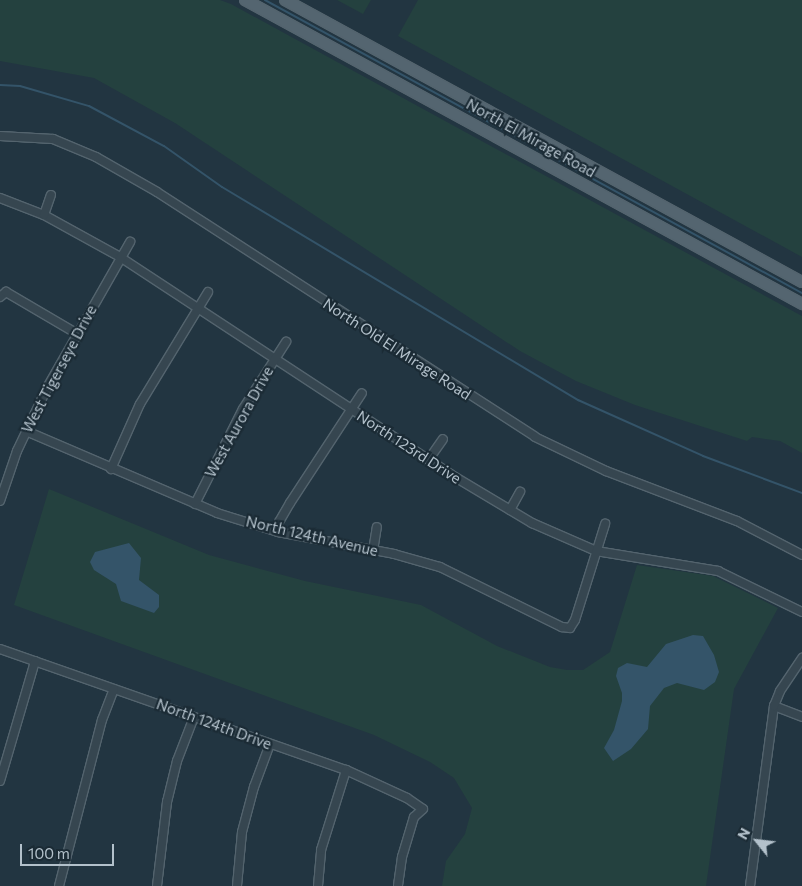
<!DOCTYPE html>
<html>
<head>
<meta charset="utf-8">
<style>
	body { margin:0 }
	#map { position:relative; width:802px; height:886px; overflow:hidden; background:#223541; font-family:Commissioner,sans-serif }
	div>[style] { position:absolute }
	.green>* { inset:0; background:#24413f }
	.water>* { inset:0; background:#345469 }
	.stream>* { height:2px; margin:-1px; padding:0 1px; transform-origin:1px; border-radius:1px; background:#345469 }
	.roads { filter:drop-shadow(1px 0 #54646e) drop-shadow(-1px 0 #54646e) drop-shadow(0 1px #54646e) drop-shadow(0 -1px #54646e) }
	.minor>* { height:8px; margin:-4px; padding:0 4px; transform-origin:4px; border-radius:4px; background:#364650 }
	.major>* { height:10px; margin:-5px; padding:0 5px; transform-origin:5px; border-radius:5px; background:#546570 }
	span { translate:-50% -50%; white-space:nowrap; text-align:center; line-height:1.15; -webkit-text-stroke:4.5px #1b2b35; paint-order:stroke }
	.street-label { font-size:15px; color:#b3c1cb }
	.north { position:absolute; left:732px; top:816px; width:50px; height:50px; -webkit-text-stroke:4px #1b2b35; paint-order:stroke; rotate:299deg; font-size:14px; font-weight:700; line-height:20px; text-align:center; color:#b3c1cb }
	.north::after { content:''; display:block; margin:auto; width:18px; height:22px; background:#b3c1cb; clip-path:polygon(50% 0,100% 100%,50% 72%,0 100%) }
	.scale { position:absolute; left:20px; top:844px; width:94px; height:22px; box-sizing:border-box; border:2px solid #b3c1cb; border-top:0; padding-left:6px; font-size:15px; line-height:18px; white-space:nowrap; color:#b3c1cb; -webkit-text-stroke:4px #1b2b35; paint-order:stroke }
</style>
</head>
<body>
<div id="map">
	<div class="green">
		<i style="clip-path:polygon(0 0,220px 0,231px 4px,802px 316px,802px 453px,780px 441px,752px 437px,747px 441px,635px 405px,576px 381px,520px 351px,175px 123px,94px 78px,0 61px)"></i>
		<i style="clip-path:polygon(337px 0,371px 0,363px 14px)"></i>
		<i style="clip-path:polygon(418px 0,802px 0,802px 257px,398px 36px)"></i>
		<i style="clip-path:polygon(49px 489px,209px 555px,305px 581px,421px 605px,497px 646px,550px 667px,567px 670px,583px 670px,610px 652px,637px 565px,713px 576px,778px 608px,734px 689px,706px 886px,442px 886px,446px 861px,465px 834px,472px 808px,454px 778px,430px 762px,374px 735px,14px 605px)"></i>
	</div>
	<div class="water">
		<i style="clip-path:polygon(129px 543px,141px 558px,139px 580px,159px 595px,159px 607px,154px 613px,121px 601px,116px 584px,94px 570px,90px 562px,95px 552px)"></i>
		<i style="clip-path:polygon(693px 635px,703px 636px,714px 655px,719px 672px,715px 682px,704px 690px,677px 683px,664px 688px,650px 706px,648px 729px,631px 749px,613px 761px,604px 748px,614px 730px,622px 701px,622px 693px,616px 676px,618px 668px,627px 663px,647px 667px,666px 644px)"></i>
	</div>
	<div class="stream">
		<i style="left:265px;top:0;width:612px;rotate:28.62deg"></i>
		<i style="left:0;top:85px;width:20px;rotate:3deg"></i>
		<i style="left:20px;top:86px;width:72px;rotate:16.2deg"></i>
		<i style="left:89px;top:106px;width:85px;rotate:28.1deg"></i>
		<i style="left:164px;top:146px;width:71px;rotate:35.3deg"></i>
		<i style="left:222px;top:187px;width:415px;rotate:30.9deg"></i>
		<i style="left:578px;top:400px;width:137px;rotate:24.1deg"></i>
		<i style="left:703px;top:456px;width:106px;rotate:20.5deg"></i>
	</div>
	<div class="roads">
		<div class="minor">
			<i style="left:0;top:136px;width:53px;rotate:3.2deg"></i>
			<i style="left:53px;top:139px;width:47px;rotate:22.7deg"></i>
			<i style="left:96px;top:157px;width:70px;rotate:29.8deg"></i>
			<i style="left:157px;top:192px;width:450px;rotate:32.9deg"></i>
			<i style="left:535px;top:437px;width:79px;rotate:25.6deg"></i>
			<i style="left:606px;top:471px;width:140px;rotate:20.9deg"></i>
			<i style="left:737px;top:521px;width:73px;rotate:27.6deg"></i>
			<i style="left:0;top:198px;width:47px;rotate:21.1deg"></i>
			<i style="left:44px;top:215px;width:87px;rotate:28.9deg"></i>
			<i style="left:120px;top:257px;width:395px;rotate:33.3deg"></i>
			<i style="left:450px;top:474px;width:96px;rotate:30.9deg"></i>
			<i style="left:532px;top:523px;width:70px;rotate:23.6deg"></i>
			<i style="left:596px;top:551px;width:124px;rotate:9.3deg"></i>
			<i style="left:718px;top:571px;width:93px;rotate:26deg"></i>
			<i style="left:44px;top:215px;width:21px;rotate:-71deg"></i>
			<i style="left:0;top:297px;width:8px;rotate:-40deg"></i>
			<i style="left:6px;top:292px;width:81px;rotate:30.4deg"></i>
			<i style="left:26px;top:431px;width:208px;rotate:23.2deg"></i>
			<i style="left:217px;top:513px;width:64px;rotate:17.3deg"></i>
			<i style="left:278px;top:532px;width:118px;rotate:10.7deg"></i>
			<i style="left:394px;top:554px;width:48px;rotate:15.8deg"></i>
			<i style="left:440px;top:567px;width:136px;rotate:26.2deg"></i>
			<i style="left:562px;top:627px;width:8px;rotate:7deg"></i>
			<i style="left:570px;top:628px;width:9px;rotate:-58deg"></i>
			<i style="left:575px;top:620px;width:101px;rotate:-72.6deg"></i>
			<i style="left:429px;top:459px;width:24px;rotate:-55deg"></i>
			<i style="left:111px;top:469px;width:71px;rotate:-66deg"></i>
			<i style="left:140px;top:404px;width:131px;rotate:-58.7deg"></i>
			<i style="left:0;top:501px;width:53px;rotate:-71.2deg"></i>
			<i style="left:17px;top:451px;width:72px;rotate:-64.5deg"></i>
			<i style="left:48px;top:386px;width:166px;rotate:-60.3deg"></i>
			<i style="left:195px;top:504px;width:106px;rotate:-63.2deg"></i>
			<i style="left:243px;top:409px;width:80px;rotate:-57.3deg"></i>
			<i style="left:510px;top:510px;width:21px;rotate:-61deg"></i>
			<i style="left:278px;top:532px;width:10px;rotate:-84deg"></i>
			<i style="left:279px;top:522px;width:22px;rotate:-60deg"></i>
			<i style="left:290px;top:503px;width:131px;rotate:-56.8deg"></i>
			<i style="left:373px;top:551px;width:24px;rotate:-81deg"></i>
			<i style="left:0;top:649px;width:367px;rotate:19.3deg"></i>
			<i style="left:346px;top:770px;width:67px;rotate:24.7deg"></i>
			<i style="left:407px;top:798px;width:19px;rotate:35deg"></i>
			<i style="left:423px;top:809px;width:12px;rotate:138deg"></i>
			<i style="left:414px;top:817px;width:42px;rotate:106.7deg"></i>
			<i style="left:402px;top:857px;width:29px;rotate:98deg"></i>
			<i style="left:774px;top:706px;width:30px;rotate:21deg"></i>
			<i style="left:0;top:781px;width:125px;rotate:-73.7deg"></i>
			<i style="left:59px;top:886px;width:171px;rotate:-75.5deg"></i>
			<i style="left:102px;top:720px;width:33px;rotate:-69deg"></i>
			<i style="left:157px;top:886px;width:85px;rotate:-83.2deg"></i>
			<i style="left:167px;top:802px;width:42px;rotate:-76.3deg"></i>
			<i style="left:177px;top:761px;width:47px;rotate:-68.9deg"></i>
			<i style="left:237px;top:886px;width:54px;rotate:-84.7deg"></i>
			<i style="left:242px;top:832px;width:47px;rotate:-75.1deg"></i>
			<i style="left:254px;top:787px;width:46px;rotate:-69.6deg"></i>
			<i style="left:318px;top:886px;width:36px;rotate:-85deg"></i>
			<i style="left:321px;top:850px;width:84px;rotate:-72.6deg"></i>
			<i style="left:750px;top:886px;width:182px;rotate:-82.4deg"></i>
			<i style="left:774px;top:706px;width:16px;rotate:-68deg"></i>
			<i style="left:780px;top:691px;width:40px;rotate:-56deg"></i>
		</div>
		<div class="major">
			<i style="left:245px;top:0;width:635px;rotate:28.62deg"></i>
			<i style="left:285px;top:0;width:589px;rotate:28.61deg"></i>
		</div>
	</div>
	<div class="street-label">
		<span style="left:531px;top:138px;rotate:29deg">North El Mirage Road</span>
		<span style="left:397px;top:349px;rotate:33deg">North Old El Mirage Road</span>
		<span style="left:59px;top:369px;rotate:-62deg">West Tigerseye Drive</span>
		<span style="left:239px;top:422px;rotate:-61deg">West Aurora Drive</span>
		<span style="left:409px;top:447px;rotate:33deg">North 123rd Drive</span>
		<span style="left:312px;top:536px;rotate:13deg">North 124th Avenue</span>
		<span style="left:214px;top:724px;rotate:20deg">North 124th Drive</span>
	</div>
	<div class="north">N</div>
	<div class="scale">100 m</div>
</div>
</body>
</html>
